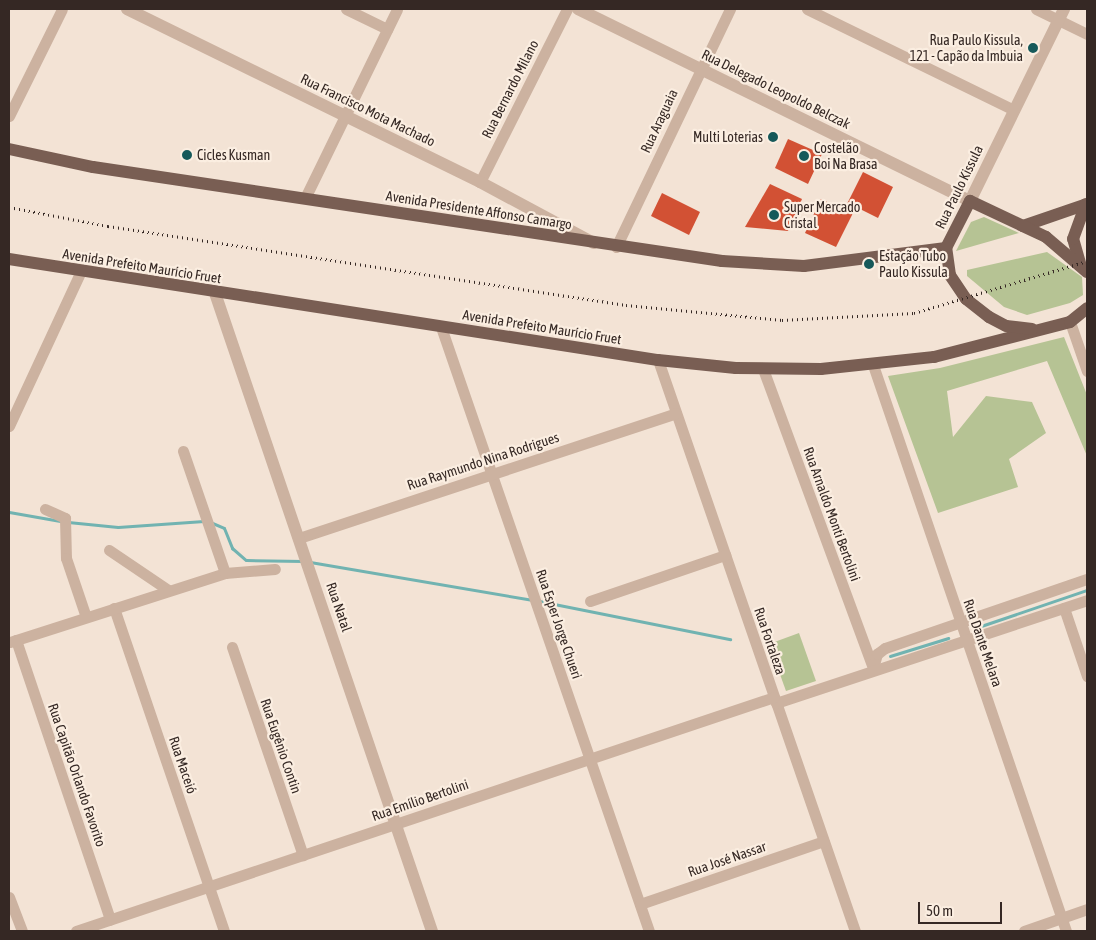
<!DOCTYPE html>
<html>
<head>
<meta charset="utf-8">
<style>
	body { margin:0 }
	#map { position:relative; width:1096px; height:940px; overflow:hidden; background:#f3e3d5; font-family:"Asap Condensed",sans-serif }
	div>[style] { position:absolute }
	.green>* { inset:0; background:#b6c394 }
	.stream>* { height:3px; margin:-1.5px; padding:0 1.5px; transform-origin:1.5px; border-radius:1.5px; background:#71b3b1 }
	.building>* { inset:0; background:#d25134 }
	.minor>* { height:11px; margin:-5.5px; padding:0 5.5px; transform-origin:5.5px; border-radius:5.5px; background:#ccb2a0 }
	.tertiary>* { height:12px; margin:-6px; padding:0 6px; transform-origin:6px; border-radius:6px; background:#ccb2a0 }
	.primary>* { height:12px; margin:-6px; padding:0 6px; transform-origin:6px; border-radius:6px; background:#795e53 }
	.rail>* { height:3px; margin-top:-1.5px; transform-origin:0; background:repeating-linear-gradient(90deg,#352824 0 1px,transparent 0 5px) }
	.dots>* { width:14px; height:14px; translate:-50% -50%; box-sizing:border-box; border:2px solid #fbeee1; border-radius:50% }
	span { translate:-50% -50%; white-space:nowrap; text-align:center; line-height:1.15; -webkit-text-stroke:4.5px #fbeee1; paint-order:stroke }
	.poi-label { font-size:14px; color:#352824 }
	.right { translate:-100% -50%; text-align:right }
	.left { translate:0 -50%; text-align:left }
	.street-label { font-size:14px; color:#352824 }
	.frame { position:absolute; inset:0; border:10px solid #352824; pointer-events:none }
	.scale { position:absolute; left:918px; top:902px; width:84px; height:22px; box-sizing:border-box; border:2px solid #352824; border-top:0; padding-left:6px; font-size:15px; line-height:18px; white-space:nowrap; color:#352824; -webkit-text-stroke:4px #fbeee1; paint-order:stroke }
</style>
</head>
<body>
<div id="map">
	<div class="green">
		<i style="clip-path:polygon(984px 217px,1019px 233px,956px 251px,971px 222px)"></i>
		<i style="clip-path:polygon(1047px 252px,1082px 277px,1083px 295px,1070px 303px,1027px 315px,1004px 307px,967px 276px,967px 270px)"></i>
		<i style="clip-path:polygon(1064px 337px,1087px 395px,1087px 456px,1047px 361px,947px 391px,953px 437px,986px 396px,1032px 402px,1046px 433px,1009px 459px,1018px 487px,938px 513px,888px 376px,940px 368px)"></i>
		<i style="clip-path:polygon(799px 633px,816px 681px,786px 691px,769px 644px)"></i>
	</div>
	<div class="stream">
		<i style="left:9px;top:512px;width:52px;rotate:10deg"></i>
		<i style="left:68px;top:522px;width:50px;rotate:5.7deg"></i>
		<i style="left:118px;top:527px;width:86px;rotate:-4deg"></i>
		<i style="left:210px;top:522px;width:15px;rotate:23deg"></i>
		<i style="left:224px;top:528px;width:22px;rotate:68deg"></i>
		<i style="left:232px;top:548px;width:18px;rotate:41deg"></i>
		<i style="left:246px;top:560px;width:57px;rotate:1deg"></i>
		<i style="left:310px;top:562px;width:226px;rotate:9.7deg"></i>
		<i style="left:539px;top:601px;width:195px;rotate:11.3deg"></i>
		<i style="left:981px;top:626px;width:112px;rotate:-18.8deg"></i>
		<i style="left:890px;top:656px;width:61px;rotate:-17.2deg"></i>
	</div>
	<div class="building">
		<i style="clip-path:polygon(788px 139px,822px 154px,808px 184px,775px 168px)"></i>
		<i style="clip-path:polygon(863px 172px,893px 187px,878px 218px,856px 207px,836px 247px,805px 233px,821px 199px,844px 210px)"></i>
		<i style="clip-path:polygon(770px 184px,802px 199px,788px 231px,745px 227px)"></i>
		<i style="clip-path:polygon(662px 193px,700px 212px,689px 235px,651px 216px)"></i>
	</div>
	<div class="minor">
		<i style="left:346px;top:9px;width:46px;rotate:26deg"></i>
		<i style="left:807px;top:9px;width:230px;rotate:26deg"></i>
		<i style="left:1036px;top:9px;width:57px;rotate:26.1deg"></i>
		<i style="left:9px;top:116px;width:119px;rotate:-63.6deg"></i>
		<i style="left:480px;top:182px;width:194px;rotate:-63.3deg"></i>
		<i style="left:305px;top:198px;width:210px;rotate:-64deg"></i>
		<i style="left:616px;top:247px;width:264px;rotate:-64.4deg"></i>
		<i style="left:1070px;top:322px;width:52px;rotate:70.9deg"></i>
		<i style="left:441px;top:327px;width:639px;rotate:71deg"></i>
		<i style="left:658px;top:360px;width:604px;rotate:70.97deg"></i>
		<i style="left:873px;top:365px;width:598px;rotate:71.17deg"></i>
		<i style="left:763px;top:369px;width:319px;rotate:69.8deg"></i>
		<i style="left:9px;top:426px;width:169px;rotate:-65.1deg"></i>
		<i style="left:183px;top:451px;width:129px;rotate:71deg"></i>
		<i style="left:45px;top:509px;width:22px;rotate:24deg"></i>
		<i style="left:65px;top:518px;width:40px;rotate:88.6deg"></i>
		<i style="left:66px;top:558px;width:62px;rotate:71.3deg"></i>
		<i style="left:299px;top:538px;width:397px;rotate:-18.3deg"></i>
		<i style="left:109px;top:550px;width:71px;rotate:34.1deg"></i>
		<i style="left:590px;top:601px;width:143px;rotate:-18.8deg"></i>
		<i style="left:114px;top:608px;width:341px;rotate:71.2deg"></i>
		<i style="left:1064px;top:608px;width:72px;rotate:71.3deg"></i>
		<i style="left:16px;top:640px;width:295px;rotate:71.4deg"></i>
		<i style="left:10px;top:642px;width:226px;rotate:-17.8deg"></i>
		<i style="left:225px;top:573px;width:50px;rotate:-4.6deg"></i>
		<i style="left:232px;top:647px;width:220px;rotate:71.2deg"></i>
		<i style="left:873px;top:668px;width:15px;rotate:-74deg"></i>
		<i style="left:877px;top:654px;width:10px;rotate:-37deg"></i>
		<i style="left:885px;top:648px;width:213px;rotate:-18.9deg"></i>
		<i style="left:776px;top:703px;width:328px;rotate:-18.3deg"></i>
		<i style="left:9px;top:897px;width:36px;rotate:69deg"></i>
		<i style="left:640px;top:904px;width:194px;rotate:-18.9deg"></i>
		<i style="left:76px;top:931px;width:736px;rotate:-18.53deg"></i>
		<i style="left:1024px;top:931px;width:67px;rotate:-19.2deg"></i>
	</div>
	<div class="tertiary">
		<i style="left:127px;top:9px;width:393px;rotate:26.1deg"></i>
		<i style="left:480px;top:182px;width:129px;rotate:28.2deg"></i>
		<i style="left:578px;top:9px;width:436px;rotate:26.1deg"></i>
		<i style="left:970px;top:201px;width:214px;rotate:-63.9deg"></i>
		<i style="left:215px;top:293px;width:674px;rotate:71.22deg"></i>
	</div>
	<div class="primary">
		<i style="left:9px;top:149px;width:86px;rotate:12.1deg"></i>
		<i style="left:93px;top:167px;width:636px;rotate:8.5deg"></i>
		<i style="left:722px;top:261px;width:82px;rotate:3.5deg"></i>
		<i style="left:804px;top:266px;width:143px;rotate:-7.2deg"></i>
		<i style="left:1023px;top:226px;width:68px;rotate:-19deg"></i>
		<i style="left:9px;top:259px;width:657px;rotate:8.85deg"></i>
		<i style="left:658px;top:360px;width:78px;rotate:5.9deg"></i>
		<i style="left:736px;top:368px;width:85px;rotate:0.7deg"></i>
		<i style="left:821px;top:369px;width:114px;rotate:-6.1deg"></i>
		<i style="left:934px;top:357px;width:140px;rotate:-14.4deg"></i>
		<i style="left:1070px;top:322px;width:22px;rotate:-39deg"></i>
		<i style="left:1080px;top:263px;width:25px;rotate:-106deg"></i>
		<i style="left:1073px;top:239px;width:37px;rotate:-70deg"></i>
		<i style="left:1032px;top:329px;width:26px;rotate:-173deg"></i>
		<i style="left:1006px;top:326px;width:19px;rotate:-152deg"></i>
		<i style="left:989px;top:317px;width:29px;rotate:-142deg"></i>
		<i style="left:966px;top:299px;width:29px;rotate:-124deg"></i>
		<i style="left:950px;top:275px;width:27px;rotate:-98deg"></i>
		<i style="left:946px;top:248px;width:53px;rotate:-62.9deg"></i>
		<i style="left:970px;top:201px;width:84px;rotate:25.3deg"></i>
		<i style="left:1046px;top:237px;width:54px;rotate:40.5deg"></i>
	</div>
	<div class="rail">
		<i style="left:9px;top:207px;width:101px;rotate:10.9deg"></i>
		<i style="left:108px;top:226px;width:524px;rotate:8.67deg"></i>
		<i style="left:626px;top:305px;width:157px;rotate:5.5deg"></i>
		<i style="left:782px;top:320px;width:132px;rotate:-3deg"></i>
		<i style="left:914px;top:313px;width:181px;rotate:-16.7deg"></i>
	</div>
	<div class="dots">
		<i style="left:1033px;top:48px;background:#16595a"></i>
		<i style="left:773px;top:137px;background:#16595a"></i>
		<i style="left:187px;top:155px;background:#16595a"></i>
		<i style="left:804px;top:156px;background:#16595a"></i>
		<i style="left:774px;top:215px;background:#16595a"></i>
		<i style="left:869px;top:264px;background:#16595a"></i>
	</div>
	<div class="poi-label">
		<span class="right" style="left:1023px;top:48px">Rua Paulo Kissula,<br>121 - Capão da Imbuia</span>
		<span class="right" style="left:763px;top:137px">Multi Loterias</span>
		<span class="left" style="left:814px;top:156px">Costelão<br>Boi Na Brasa</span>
		<span class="left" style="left:197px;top:155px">Cicles Kusman</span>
		<span class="left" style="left:784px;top:215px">Super Mercado<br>Cristal</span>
		<span class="left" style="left:879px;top:264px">Estação Tubo<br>Paulo Kissula</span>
	</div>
	<div class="street-label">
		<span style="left:510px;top:89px;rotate:-63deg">Rua Bernardo Milano</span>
		<span style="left:776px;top:89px;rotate:26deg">Rua Delegado Leopoldo Belczak</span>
		<span style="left:368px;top:110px;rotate:26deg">Rua Francisco Mota Machado</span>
		<span style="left:659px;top:121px;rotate:-65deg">Rua Araguaia</span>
		<span style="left:959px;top:187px;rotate:-64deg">Rua Paulo Kissula</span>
		<span style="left:479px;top:210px;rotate:9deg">Avenida Presidente Affonso Camargo</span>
		<span style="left:142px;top:266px;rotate:9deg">Avenida Prefeito Maurício Fruet</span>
		<span style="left:542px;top:327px;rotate:9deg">Avenida Prefeito Maurício Fruet</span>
		<span style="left:483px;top:461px;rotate:-18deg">Rua Raymundo Nina Rodrigues</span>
		<span style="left:832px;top:514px;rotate:70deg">Rua Arnaldo Monti Bertolini</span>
		<span style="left:339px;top:607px;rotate:71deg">Rua Natal</span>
		<span style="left:559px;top:624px;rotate:71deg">Rua Esper Jorge Chueri</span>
		<span style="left:770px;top:641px;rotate:71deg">Rua Fortaleza</span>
		<span style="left:983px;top:643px;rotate:71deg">Rua Dante Melara</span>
		<span style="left:281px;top:746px;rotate:71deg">Rua Eugênio Contin</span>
		<span style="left:183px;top:765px;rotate:71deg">Rua Maceió</span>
		<span style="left:77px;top:775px;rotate:71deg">Rua Capitão Orlando Favorito</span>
		<span style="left:420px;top:800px;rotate:-19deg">Rua Emílio Bertolini</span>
		<span style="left:727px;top:859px;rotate:-19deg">Rua José Nassar</span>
	</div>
	<div class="frame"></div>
	<div class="scale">50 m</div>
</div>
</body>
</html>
